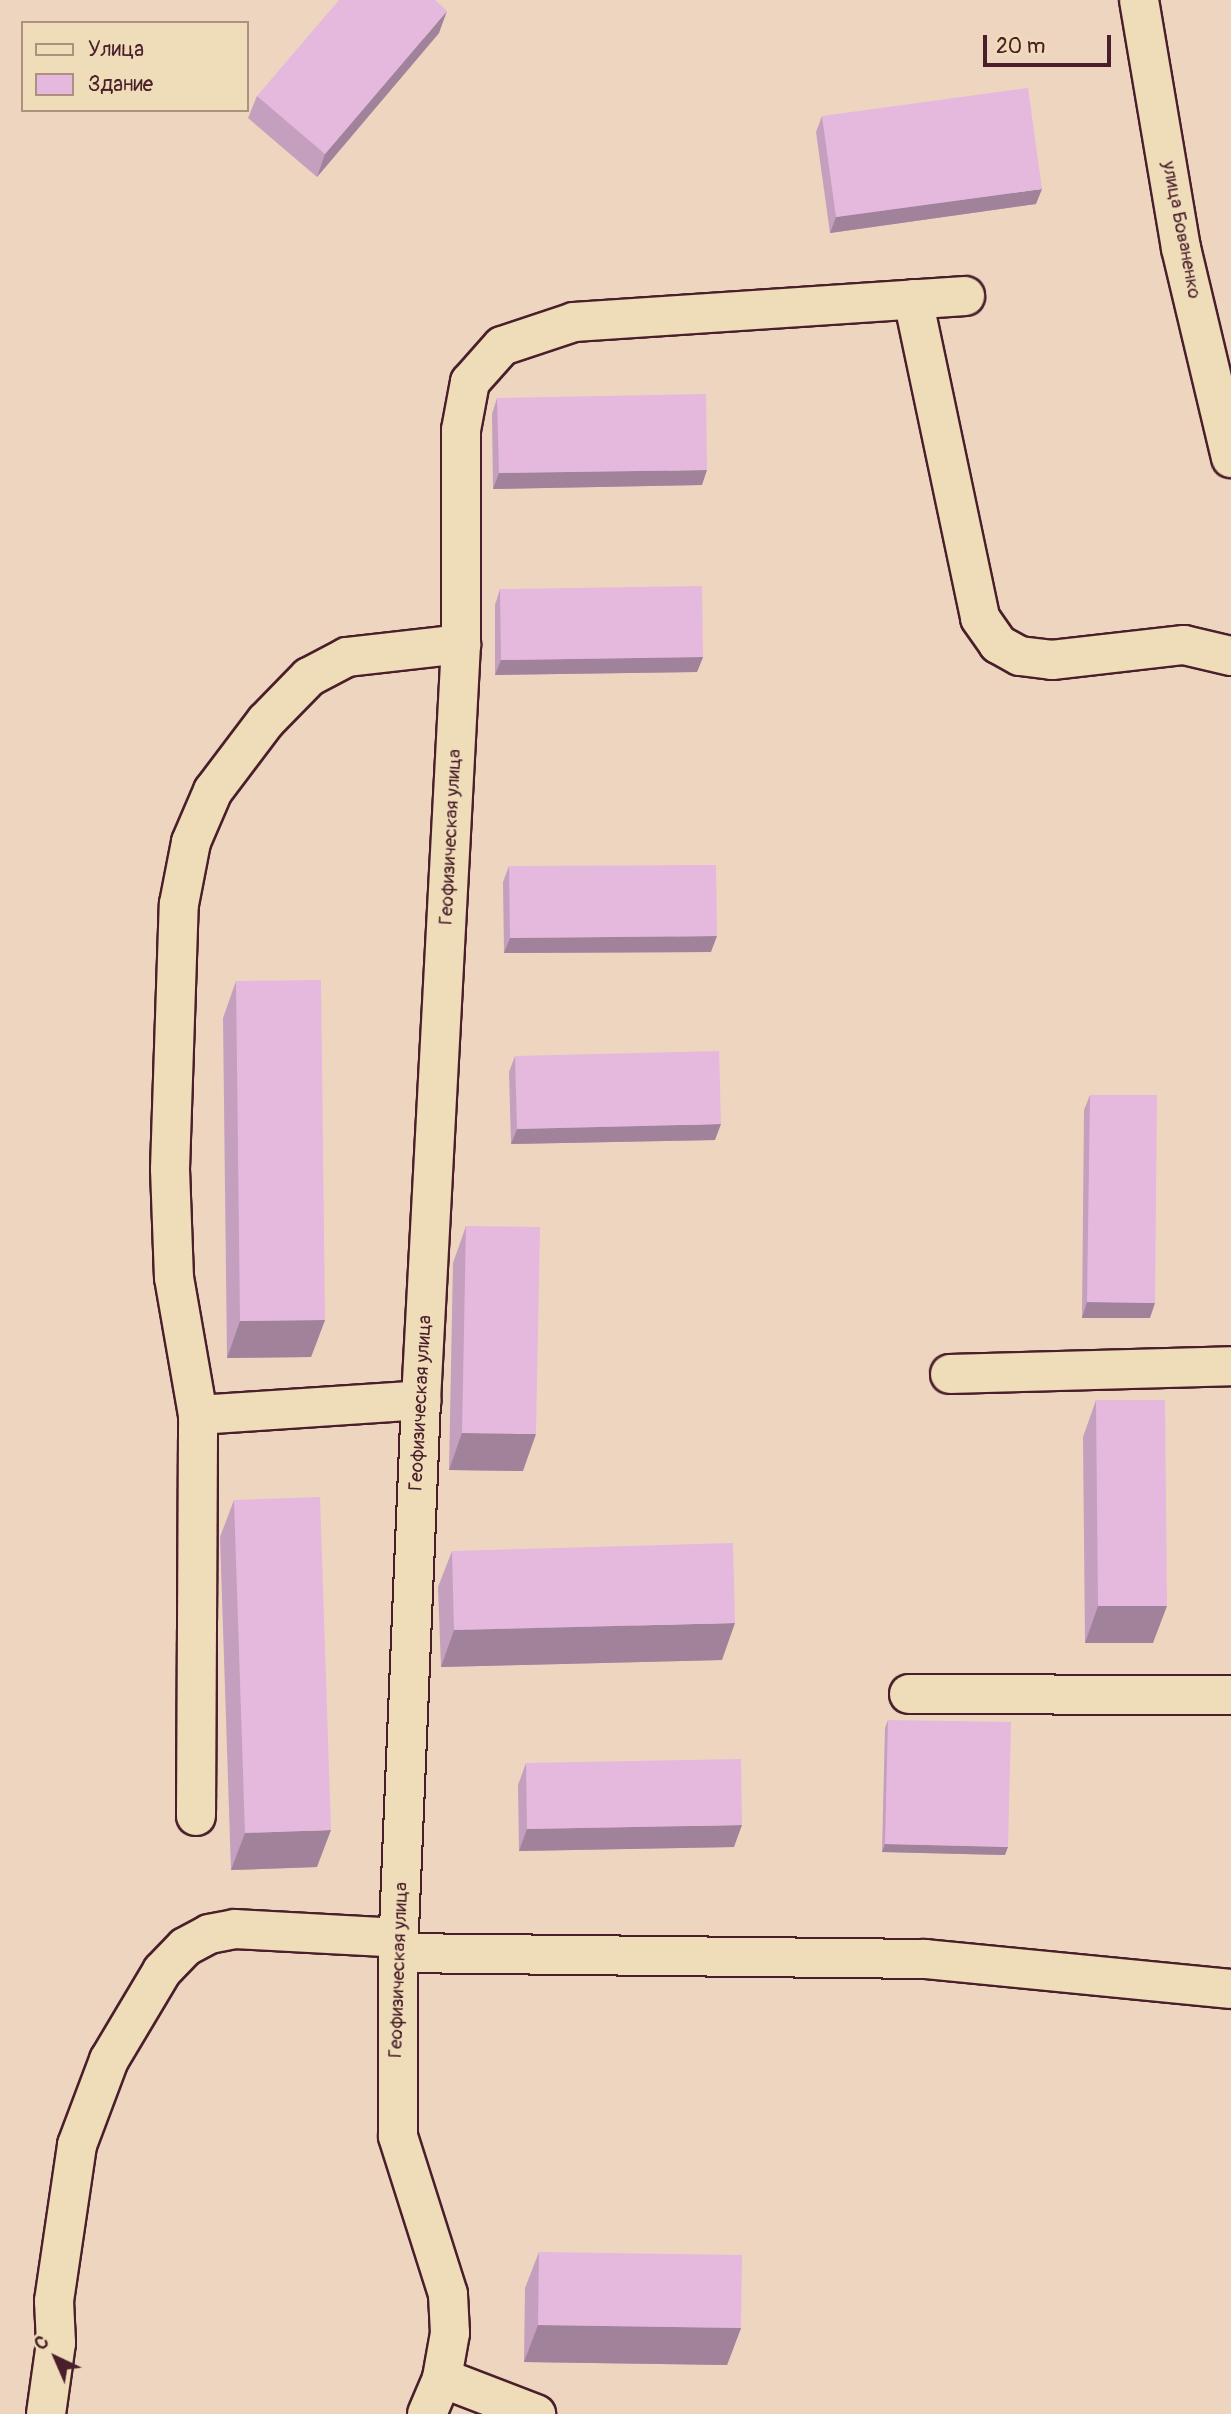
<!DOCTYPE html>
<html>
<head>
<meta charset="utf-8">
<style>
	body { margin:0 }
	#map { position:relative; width:1231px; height:2414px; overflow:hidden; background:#edd5c0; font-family:Pangolin,sans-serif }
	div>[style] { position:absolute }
	.roads { filter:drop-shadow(2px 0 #4a1f2b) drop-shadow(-2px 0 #4a1f2b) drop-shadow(0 2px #4a1f2b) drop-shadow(0 -2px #4a1f2b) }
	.minor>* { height:38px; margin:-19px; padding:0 19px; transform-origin:19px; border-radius:19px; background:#efdcb9 }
	.wall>* { inset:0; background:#c59fbe }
	.shaded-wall>* { inset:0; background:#a0829b }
	.building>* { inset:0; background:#e5b9dd }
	span { translate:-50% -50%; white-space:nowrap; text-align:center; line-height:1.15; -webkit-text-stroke:6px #efdcb9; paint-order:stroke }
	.street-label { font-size:19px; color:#4a1f2b }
	.legend { position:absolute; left:21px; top:21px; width:228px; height:91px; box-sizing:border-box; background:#efdcb9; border:2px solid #ad9080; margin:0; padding:9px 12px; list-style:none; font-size:21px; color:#4a1f2b }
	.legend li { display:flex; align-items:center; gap:14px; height:35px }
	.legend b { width:35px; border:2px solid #ad9080 }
	.north { position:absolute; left:21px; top:2323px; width:70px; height:70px; -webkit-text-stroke:5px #efdcb9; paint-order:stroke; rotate:316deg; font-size:19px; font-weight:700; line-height:28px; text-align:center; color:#4a1f2b }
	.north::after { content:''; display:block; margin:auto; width:24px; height:32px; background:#4a1f2b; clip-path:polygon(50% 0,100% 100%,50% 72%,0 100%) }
	.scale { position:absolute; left:983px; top:35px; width:128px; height:32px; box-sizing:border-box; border:4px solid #4a1f2b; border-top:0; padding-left:9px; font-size:21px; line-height:24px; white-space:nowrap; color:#4a1f2b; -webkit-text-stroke:5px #efdcb9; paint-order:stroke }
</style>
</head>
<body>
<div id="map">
	<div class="roads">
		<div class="minor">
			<i style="left:1139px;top:0;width:252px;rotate:80.4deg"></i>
			<i style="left:1181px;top:248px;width:216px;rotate:76.6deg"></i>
			<i style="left:913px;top:299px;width:326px;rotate:78.1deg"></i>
			<i style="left:980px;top:618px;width:32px;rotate:55deg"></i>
			<i style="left:998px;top:644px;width:25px;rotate:29deg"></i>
			<i style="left:1020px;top:656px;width:32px;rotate:7deg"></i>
			<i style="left:1052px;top:660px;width:133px;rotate:-6.5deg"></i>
			<i style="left:1184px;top:645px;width:48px;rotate:13.2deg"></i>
			<i style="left:950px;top:1374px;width:281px;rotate:-1.6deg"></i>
			<i style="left:198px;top:1415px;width:139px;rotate:-99.9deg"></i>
			<i style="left:174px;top:1278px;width:109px;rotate:-92.1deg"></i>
			<i style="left:170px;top:1169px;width:265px;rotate:-88.1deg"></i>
			<i style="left:179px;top:904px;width:63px;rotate:-79deg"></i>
			<i style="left:191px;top:842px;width:56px;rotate:-66.7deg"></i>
			<i style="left:213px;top:791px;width:88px;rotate:-52.9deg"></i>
			<i style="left:266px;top:721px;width:62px;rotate:-45.7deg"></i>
			<i style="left:309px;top:677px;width:43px;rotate:-27.8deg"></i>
			<i style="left:347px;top:657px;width:115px;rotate:-6.5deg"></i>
			<i style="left:909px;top:1694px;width:322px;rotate:0.2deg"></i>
			<i style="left:196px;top:1816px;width:401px;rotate:-89.7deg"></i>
			<i style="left:198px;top:1415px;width:224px;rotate:-3.8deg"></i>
			<i style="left:398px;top:1953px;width:527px;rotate:0.65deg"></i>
			<i style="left:925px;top:1959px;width:307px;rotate:5.6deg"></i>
			<i style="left:442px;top:2378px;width:101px;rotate:21deg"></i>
			<i style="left:46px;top:2414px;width:72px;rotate:-82deg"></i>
			<i style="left:56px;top:2343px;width:42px;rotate:-92.7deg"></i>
			<i style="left:54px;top:2301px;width:158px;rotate:-81.6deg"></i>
			<i style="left:77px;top:2145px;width:91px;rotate:-69.4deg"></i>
			<i style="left:109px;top:2060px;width:104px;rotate:-59.2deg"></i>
			<i style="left:162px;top:1971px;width:33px;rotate:-46deg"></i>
			<i style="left:185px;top:1947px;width:27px;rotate:-28deg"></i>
			<i style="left:209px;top:1934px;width:26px;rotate:-11deg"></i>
			<i style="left:235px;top:1929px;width:164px;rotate:3.1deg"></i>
			<i style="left:427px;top:2414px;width:39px;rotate:-67deg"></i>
			<i style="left:442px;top:2378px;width:46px;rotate:-79.9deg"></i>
			<i style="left:450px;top:2333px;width:39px;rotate:-93deg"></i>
			<i style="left:448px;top:2294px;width:166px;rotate:-107.6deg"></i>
			<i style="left:398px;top:2136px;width:183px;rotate:-90deg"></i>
			<i style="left:398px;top:1953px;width:553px;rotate:-87.62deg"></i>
			<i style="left:421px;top:1400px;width:757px;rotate:-86.97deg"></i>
			<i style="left:461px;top:644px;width:214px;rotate:-90deg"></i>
			<i style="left:461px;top:430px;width:49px;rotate:-79.4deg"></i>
			<i style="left:470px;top:382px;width:48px;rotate:-48.4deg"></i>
			<i style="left:502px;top:346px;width:76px;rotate:-18.4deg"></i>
			<i style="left:574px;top:322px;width:392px;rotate:-3.8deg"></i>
		</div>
	</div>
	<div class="wall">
		<i style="clip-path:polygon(439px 33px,317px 177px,248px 118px,257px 96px)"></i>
		<i style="clip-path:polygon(822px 116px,1036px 204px,830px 233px,816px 132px)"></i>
		<i style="clip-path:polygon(497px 398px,702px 485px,493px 489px,492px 414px)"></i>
		<i style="clip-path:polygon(500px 589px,703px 657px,697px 672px,495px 675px,495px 605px)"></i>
		<i style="clip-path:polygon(509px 866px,711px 952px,504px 953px,503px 882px)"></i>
		<i style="clip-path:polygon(236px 981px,325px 1320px,311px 1357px,227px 1358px,223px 1018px)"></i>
		<i style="clip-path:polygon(515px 1056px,715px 1140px,511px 1144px,509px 1072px)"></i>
		<i style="clip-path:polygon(1090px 1095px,1150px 1318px,1082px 1318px,1084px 1110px)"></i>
		<i style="clip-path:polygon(466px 1226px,523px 1471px,449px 1470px,453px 1263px)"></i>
		<i style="clip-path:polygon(1096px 1400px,1153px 1643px,1085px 1643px,1083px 1437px)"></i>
		<i style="clip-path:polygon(234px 1500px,317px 1867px,231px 1870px,220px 1537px)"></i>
		<i style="clip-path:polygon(452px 1551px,722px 1660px,441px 1667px,438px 1587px)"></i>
		<i style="clip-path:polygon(888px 1720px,1005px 1855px,882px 1852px,885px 1728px)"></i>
		<i style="clip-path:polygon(526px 1763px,734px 1847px,519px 1851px,518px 1785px)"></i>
		<i style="clip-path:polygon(539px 2252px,741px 2328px,727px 2365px,524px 2362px,525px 2288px)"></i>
	</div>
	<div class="shaded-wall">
		<i style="clip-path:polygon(447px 11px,439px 33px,317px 177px,325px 154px)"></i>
		<i style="clip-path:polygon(1042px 189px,1036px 204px,830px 233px,836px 217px)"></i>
		<i style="clip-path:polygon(707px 470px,702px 485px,493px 489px,499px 473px)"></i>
		<i style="clip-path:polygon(703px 657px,697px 672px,495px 675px,501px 660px)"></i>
		<i style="clip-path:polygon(717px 936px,711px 952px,504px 953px,510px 938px)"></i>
		<i style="clip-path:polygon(721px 1124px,715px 1140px,511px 1144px,517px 1129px)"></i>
		<i style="clip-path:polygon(1087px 1302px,1155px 1303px,1150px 1318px,1082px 1318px)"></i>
		<i style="clip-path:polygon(325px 1320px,311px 1357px,227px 1358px,240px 1321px)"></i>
		<i style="clip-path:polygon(462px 1433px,536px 1434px,523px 1471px,449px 1470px)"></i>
		<i style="clip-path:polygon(1098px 1606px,1167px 1606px,1153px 1643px,1085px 1643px)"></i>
		<i style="clip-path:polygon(735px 1623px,722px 1660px,441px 1667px,454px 1630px)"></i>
		<i style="clip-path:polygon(742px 1825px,734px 1847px,519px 1851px,527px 1829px)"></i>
		<i style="clip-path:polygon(331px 1830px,317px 1867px,231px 1870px,245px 1833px)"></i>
		<i style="clip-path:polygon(885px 1844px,1008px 1847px,1005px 1855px,882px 1852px)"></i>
		<i style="clip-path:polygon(538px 2325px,741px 2328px,727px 2365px,524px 2362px)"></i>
	</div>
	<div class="building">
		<i style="clip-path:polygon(339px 0,435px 0,447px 11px,325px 154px,257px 96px)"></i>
		<i style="clip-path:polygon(1028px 88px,1042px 189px,836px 217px,822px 116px)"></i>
		<i style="clip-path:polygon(706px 394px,707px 470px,499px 473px,497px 398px)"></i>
		<i style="clip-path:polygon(702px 586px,703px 657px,501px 660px,500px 589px)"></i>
		<i style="clip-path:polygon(716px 865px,717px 936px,510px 938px,509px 866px)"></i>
		<i style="clip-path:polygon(321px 980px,325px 1320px,240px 1321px,236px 981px)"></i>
		<i style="clip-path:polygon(719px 1051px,721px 1124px,517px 1129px,515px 1056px)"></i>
		<i style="clip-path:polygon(1090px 1095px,1157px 1095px,1155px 1303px,1087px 1302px)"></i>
		<i style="clip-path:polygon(466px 1226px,540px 1227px,536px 1434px,462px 1433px)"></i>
		<i style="clip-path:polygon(1096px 1400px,1165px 1400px,1167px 1606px,1098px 1606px)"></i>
		<i style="clip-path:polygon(320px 1497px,331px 1830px,245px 1833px,234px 1500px)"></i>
		<i style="clip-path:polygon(733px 1543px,735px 1623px,454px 1630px,452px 1551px)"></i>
		<i style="clip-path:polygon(888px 1720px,1011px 1722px,1008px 1847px,885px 1844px)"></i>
		<i style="clip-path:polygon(741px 1759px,742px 1825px,527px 1829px,526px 1763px)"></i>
		<i style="clip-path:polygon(539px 2252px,742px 2255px,741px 2328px,538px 2325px)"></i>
	</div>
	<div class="street-label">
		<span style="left:1181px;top:230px;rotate:79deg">улица Бованенко</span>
		<span style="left:451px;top:837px;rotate:-87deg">Геофизическая улица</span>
		<span style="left:421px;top:1403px;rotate:-87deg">Геофизическая улица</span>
		<span style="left:399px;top:1970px;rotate:-88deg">Геофизическая улица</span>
	</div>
	<ul class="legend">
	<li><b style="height:9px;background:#efdcb9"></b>Улица</li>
	<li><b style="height:19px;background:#e5b9dd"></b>Здание</li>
	</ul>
	<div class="north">С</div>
	<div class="scale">20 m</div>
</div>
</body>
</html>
